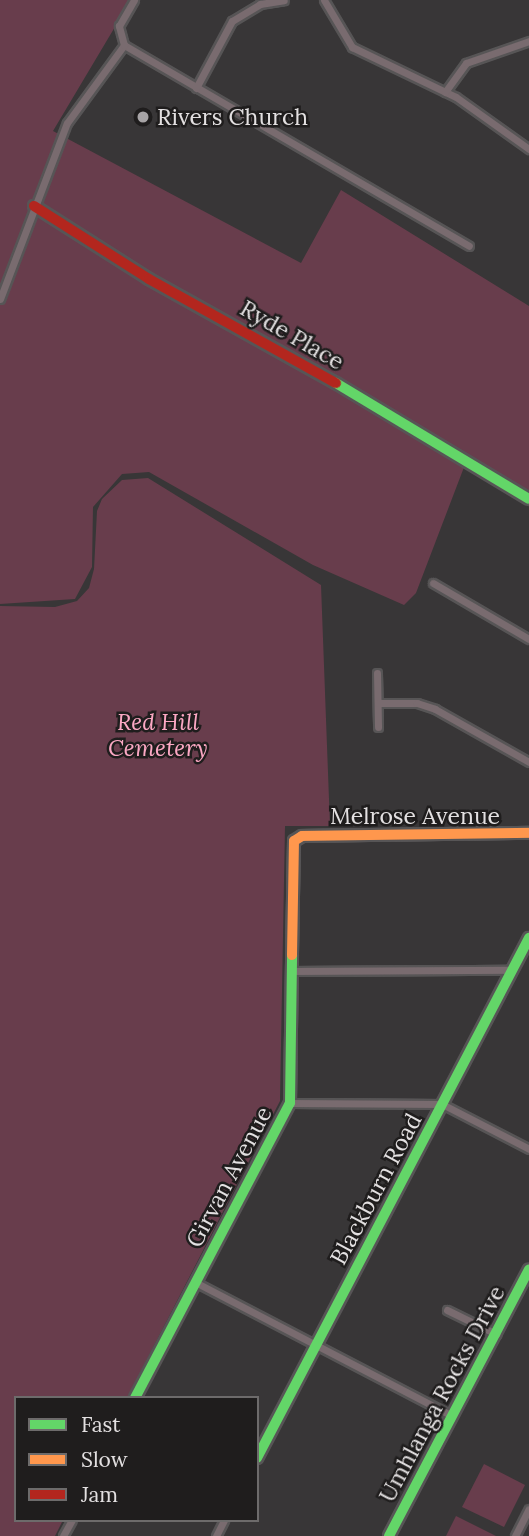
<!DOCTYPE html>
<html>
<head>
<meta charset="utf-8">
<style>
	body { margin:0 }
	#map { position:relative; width:529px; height:1536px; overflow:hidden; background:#383637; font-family:Lora,serif }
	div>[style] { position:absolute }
	.green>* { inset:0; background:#683d4c }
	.roads { filter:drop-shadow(2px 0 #575556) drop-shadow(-2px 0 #575556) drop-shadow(0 2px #575556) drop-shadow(0 -2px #575556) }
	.street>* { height:7px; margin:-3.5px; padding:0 3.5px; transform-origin:3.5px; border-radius:3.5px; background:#796b6f }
	.fast>* { height:10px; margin:-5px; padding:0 5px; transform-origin:5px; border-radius:5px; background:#63d668 }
	.slow>* { height:10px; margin:-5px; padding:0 5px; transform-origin:5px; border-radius:5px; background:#ff974d }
	.jam>* { height:10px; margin:-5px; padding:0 5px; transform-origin:5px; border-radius:5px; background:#b3261e }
	.dots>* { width:19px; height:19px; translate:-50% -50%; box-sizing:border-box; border:4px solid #1f1d1d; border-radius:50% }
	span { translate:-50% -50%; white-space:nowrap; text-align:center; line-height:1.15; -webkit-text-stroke:5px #1f1d1d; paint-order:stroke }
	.poi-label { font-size:23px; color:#e3e0e1 }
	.left { translate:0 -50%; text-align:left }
	.street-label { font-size:23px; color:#e3e0e1 }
	.park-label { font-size:23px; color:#fca8c4; font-style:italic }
	.legend { position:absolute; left:14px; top:1396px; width:245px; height:126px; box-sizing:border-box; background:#1f1d1d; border:2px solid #6d6b6b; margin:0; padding:9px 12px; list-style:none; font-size:21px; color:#e3e0e1 }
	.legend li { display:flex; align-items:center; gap:14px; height:35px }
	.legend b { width:35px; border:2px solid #6d6b6b }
</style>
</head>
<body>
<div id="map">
	<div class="green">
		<i style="clip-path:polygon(0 0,131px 0,53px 131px,301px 263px,341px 190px,529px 306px,529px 497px,466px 462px,416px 593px,404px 605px,313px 565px,149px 472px,122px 474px,93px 507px,92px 567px,75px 599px,0 604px)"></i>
		<i style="clip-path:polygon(148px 478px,321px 585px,330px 826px,285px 826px,280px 1101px,127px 1398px,16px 1398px,16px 1520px,63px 1520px,55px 1536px,0 1536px,0 606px,55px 607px,77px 601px,89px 588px,94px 569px,97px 511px,102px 499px,122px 480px)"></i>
		<i style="clip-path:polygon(484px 1464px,525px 1485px,504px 1527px,462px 1507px)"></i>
		<i style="clip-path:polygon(456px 1516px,496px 1536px,446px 1536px)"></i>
	</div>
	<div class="roads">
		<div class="street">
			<i style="left:324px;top:0;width:55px;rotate:59.2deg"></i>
			<i style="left:352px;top:47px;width:115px;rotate:25.7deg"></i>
			<i style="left:456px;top:97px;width:90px;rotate:35.5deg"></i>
			<i style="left:124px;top:45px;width:399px;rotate:30.2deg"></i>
			<i style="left:196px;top:88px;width:76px;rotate:-61.8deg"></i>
			<i style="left:232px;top:21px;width:33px;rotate:-31deg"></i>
			<i style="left:260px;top:4px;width:24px;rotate:-9deg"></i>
			<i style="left:445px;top:92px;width:36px;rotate:-54deg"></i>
			<i style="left:466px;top:63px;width:67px;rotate:-19.2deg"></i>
			<i style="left:0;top:299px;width:188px;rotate:-69.2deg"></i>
			<i style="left:67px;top:123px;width:97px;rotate:-53.8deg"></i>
			<i style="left:124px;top:45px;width:20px;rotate:-105deg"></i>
			<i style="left:119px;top:26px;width:30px;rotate:-60deg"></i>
			<i style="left:433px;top:583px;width:111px;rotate:30.3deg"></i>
			<i style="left:377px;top:673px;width:54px;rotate:88.9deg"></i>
			<i style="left:378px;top:703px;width:39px"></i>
			<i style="left:417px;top:703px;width:19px;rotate:18deg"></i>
			<i style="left:435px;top:709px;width:108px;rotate:29.4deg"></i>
			<i style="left:293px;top:971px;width:219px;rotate:-0.3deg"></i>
			<i style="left:290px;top:1103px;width:152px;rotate:0.4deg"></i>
			<i style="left:442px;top:1104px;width:98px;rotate:27.3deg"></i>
			<i style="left:195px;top:1282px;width:290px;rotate:27.5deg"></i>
			<i style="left:447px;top:1310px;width:55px;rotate:26.1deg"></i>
			<i style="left:63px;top:1536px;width:18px;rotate:-61deg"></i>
			<i style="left:216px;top:1536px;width:18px;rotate:-63deg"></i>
			<i style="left:515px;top:1536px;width:30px;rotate:-63deg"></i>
		</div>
		<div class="fast">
			<i style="left:336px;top:383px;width:225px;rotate:31deg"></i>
			<i style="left:135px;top:1398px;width:333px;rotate:-62.3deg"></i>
			<i style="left:290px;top:1103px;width:148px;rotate:-89.2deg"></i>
			<i style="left:257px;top:1458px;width:587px;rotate:-62.39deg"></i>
			<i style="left:389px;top:1536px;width:301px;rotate:-62.3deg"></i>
		</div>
		<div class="slow">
			<i style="left:292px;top:955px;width:114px;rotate:-89deg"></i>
			<i style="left:294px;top:841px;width:9px;rotate:-32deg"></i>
			<i style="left:302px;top:836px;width:227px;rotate:-0.8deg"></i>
		</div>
		<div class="jam">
			<i style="left:34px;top:206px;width:136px;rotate:32.4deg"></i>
			<i style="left:149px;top:279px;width:214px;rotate:29.1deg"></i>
		</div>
	</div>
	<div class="dots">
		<i style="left:143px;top:117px;background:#a7a4a6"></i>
	</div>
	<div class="poi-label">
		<span class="left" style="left:157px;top:117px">Rivers Church</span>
	</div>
	<div class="street-label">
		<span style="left:292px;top:335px;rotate:30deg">Ryde Place</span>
		<span style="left:415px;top:816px">Melrose Avenue</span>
		<span style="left:229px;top:1177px;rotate:-62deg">Girvan Avenue</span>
		<span style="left:376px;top:1189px;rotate:-62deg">Blackburn Road</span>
		<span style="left:442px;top:1394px;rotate:-62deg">Umhlanga Rocks Drive</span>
	</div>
	<div class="park-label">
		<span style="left:158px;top:735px">Red Hill<br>Cemetery</span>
	</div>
	<ul class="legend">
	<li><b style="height:9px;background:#63d668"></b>Fast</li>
	<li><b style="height:9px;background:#ff974d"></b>Slow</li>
	<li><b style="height:9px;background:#b3261e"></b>Jam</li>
	</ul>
</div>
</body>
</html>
